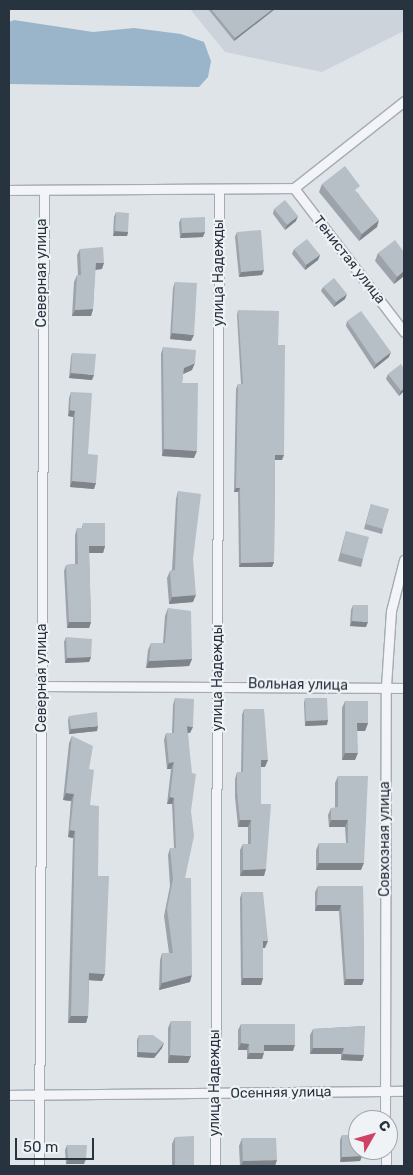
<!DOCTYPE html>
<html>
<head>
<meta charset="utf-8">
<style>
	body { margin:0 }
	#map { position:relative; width:413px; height:1175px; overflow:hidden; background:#dfe4e9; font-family:Rubik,sans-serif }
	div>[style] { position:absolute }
	.built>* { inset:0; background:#cdd3db }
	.water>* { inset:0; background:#9ab5c9 }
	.roads { filter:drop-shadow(1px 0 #a4abb3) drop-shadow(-1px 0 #a4abb3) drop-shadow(0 1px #a4abb3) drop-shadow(0 -1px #a4abb3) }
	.minor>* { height:9px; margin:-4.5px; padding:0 4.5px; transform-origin:4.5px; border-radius:4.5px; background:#f2f4f7 }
	.wall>* { inset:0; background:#9da3aa }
	.shaded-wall>* { inset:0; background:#7f858b }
	.building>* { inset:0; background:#b6bec6 }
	span { translate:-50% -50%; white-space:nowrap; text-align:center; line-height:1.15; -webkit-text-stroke:4.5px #eff3f6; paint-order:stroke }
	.street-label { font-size:14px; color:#283340 }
	.frame { position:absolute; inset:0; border:10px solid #283340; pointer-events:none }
	.north { position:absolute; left:348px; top:1110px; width:50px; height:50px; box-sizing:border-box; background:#eff3f6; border:1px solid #9fa6ad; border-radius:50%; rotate:52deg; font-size:14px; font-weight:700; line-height:20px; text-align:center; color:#283340 }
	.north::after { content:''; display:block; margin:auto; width:18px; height:22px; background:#d04265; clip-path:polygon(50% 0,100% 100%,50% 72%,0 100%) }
	.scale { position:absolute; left:15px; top:1138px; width:79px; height:22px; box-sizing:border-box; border:2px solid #283340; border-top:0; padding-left:6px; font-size:15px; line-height:18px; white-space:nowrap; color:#283340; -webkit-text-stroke:4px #eff3f6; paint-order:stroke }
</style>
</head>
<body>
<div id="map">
	<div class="built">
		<i style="clip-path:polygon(190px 9px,404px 9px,404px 31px,322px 72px,225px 52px)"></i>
	</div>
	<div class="water">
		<i style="clip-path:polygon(14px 20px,93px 32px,134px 28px,181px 34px,204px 42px,211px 61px,208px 77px,199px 87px,9px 84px,9px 22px)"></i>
	</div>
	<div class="roads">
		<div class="minor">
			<i style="left:294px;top:188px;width:181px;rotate:52.6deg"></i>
			<i style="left:9px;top:190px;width:285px;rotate:-0.4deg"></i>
			<i style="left:294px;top:188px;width:140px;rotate:-38.3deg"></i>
			<i style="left:42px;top:686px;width:362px;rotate:0.3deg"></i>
			<i style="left:9px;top:1095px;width:395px;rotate:-0.6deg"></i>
			<i style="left:385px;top:1120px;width:434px;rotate:-89.9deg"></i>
			<i style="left:386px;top:686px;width:75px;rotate:-86.2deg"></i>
			<i style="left:391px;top:611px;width:53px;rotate:-75.7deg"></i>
			<i style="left:386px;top:1150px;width:16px;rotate:90deg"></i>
			<i style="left:39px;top:1166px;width:976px;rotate:-89.71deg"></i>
			<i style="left:215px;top:1166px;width:977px;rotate:-89.77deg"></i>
		</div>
	</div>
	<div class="wall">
		<i style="clip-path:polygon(208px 9px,275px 9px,234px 41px)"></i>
		<i style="clip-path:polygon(322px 184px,358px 193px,377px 227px,359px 241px,319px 192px)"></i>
		<i style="clip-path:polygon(274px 209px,296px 221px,285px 230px,273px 214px)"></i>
		<i style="clip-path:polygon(116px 212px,128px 232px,127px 236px,113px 236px,114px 217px)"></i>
		<i style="clip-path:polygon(181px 218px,203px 237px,180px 238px,179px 223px)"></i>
		<i style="clip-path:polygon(237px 232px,262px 275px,239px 277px,235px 237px)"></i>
		<i style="clip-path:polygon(80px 249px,102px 269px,95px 270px,93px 309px,91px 316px,72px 316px,74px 282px,77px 275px,78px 275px,77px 255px)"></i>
		<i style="clip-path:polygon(294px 249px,320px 255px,318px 260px,305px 270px,292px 254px)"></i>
		<i style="clip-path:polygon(404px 252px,404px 276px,394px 284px,375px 261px,378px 253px)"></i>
		<i style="clip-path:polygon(175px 282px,191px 341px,170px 339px,173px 288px)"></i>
		<i style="clip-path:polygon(323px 287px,345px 299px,334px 307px,321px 291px)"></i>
		<i style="clip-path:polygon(238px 310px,278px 345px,282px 460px,275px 460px,274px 562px,272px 567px,239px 567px,238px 492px,234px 492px,236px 389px,238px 384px,241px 384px,237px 315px)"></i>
		<i style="clip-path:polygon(347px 321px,389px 357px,374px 369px,346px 326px)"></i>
		<i style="clip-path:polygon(163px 347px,192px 370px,183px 374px,182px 383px,194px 458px,162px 456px,161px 354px)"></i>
		<i style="clip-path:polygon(72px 353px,92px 380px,69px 378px,71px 357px)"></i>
		<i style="clip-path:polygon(388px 374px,404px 391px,399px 396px,386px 379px)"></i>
		<i style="clip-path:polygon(71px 392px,94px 489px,70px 487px,73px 417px,68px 416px,69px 398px)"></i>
		<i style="clip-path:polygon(178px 491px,193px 559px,193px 602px,169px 604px,167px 578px,170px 571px,172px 570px,176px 499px)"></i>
		<i style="clip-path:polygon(371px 504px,383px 529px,382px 534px,364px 529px)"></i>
		<i style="clip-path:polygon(83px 523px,105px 546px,103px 553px,89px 553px,91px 622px,89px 628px,67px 628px,64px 571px,66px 565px,75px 564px,75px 535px,77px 528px,82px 528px)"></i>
		<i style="clip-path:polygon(346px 531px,363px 559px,361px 567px,338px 561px)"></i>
		<i style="clip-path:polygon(353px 605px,366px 627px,350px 626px,351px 610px)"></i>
		<i style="clip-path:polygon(168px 608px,192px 659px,189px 666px,146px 668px,148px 650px,151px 643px,163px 643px,165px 616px)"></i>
		<i style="clip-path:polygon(66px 637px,91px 657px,89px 662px,65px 663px,64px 642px)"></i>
		<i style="clip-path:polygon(175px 698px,190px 733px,188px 733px,191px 811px,185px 878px,190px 982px,159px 990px,160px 960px,162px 953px,169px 953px,164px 916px,170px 886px,168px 855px,170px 848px,174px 848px,172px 804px,167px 804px,171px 769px,167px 769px,164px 740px,166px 733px,172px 733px,173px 705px)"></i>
		<i style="clip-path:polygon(305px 698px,327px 725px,305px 726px,304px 703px)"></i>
		<i style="clip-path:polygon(345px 701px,368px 723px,365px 731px,357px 731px,355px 760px,342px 760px,342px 708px)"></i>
		<i style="clip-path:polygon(244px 709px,265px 767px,261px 767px,261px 804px,264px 876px,240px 876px,240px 850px,243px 844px,248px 844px,248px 827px,238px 827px,235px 797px,235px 779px,237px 772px,241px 772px,242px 715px)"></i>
		<i style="clip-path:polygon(69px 716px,97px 731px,69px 734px,68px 720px)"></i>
		<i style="clip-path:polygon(72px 736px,89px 769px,90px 805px,98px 876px,102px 981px,89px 980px,88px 1016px,86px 1023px,68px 1023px,73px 838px,68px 837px,71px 801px,63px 800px,69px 743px)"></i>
		<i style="clip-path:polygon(338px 776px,361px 870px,316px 870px,316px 850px,319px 843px,346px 843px,345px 827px,329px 827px,328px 815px,331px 808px,335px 808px,335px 783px)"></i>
		<i style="clip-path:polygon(318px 886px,363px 886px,364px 979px,362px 985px,344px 985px,339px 911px,315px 911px,315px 892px)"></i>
		<i style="clip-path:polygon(242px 892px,265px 948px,263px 948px,263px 978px,261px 985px,241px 985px,240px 898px)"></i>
		<i style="clip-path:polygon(171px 1021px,188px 1063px,168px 1063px,168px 1028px)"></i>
		<i style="clip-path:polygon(241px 1024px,293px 1051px,264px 1051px,262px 1059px,247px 1059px,247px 1050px,238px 1050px,238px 1030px)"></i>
		<i style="clip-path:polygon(365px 1026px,362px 1061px,341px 1060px,341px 1054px,310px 1054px,310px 1035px,313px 1029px)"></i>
		<i style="clip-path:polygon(139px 1035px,162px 1048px,154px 1058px,137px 1057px,137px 1040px)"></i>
		<i style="clip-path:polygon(342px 1135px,362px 1156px,360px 1161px,340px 1162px,340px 1140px)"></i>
		<i style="clip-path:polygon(175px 1137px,194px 1166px,172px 1166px,172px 1144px)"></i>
		<i style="clip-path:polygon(242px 1138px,275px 1166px,240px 1166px,239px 1146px)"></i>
		<i style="clip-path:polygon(67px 1145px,84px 1164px,66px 1164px,65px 1150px)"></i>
	</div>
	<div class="shaded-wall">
		<i style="clip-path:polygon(273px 9px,275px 9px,234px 41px,235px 38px)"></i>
		<i style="clip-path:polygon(298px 216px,296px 221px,285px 230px,287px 225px)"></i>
		<i style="clip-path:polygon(379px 220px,377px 227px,359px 241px,362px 234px)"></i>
		<i style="clip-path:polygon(115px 231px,128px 232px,127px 236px,113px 236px)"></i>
		<i style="clip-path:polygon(205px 232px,203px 237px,180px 238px,182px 233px)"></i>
		<i style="clip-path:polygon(320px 255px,318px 260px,305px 270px,306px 265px)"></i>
		<i style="clip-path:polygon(96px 263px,104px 263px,102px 269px,93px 270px)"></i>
		<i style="clip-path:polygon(264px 270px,262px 275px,239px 277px,241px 272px)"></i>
		<i style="clip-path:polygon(404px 271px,404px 276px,394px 284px,397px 277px)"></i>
		<i style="clip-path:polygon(347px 294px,345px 299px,334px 307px,336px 302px)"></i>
		<i style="clip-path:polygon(93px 309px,91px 316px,72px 316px,75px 310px)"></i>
		<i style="clip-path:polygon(172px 333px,194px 335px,191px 341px,170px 339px)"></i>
		<i style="clip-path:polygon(391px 352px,389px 357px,374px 369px,376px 364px)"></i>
		<i style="clip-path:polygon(195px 363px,192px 370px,181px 375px,184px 368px)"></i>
		<i style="clip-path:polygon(71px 373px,94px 375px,92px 380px,69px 378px)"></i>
		<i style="clip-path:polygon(404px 388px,404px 391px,399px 396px,401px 391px)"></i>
		<i style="clip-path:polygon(70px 410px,75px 411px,73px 417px,68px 416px)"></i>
		<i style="clip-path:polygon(164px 449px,197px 451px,194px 458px,162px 456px)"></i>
		<i style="clip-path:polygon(275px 455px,284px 455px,282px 460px,273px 460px)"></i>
		<i style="clip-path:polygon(72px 481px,96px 483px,94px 489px,70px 487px)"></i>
		<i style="clip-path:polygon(236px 488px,240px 488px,238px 492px,234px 492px)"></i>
		<i style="clip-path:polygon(89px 546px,105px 546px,103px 553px,87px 553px)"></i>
		<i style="clip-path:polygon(274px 562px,272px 567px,239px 567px,241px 563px)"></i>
		<i style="clip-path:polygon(196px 595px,193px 602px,169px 604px,172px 597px)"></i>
		<i style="clip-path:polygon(352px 621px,368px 622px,366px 627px,350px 626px)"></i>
		<i style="clip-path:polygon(69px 622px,91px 622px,89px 628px,67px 628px)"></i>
		<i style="clip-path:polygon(91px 657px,89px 662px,65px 663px,67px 658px)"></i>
		<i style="clip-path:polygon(192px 659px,189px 666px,146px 668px,149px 661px)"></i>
		<i style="clip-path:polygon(328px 720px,327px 725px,305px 726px,306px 721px)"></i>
		<i style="clip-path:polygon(357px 723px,368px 723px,365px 731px,354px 731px)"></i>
		<i style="clip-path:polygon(98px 726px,97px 731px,69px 734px,71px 729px)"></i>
		<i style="clip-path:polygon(187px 726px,193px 727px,190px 733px,184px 733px)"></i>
		<i style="clip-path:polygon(345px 753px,358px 753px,355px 760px,342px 760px)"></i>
		<i style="clip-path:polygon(261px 760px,268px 760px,265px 767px,258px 767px)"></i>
		<i style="clip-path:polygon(174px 762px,171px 769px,167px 769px,169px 763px)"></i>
		<i style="clip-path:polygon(66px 793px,74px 794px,71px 801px,63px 800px)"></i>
		<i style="clip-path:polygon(170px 797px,174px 798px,172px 804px,167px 804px)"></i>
		<i style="clip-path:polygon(240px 820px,251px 820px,248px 827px,238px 827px)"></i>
		<i style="clip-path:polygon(331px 820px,348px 820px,345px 827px,329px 827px)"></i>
		<i style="clip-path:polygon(70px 830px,75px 831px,73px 838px,68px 837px)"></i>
		<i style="clip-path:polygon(319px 863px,364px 863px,361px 870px,316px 870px)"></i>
		<i style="clip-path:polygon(266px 869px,264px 876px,240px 876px,243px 870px)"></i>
		<i style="clip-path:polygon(317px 905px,341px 905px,339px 911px,315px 911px)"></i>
		<i style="clip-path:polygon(263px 941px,268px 941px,265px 948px,261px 948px)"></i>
		<i style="clip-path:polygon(89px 973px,105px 974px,102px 981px,86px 980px)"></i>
		<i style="clip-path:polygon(192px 975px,190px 982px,159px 990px,162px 983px)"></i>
		<i style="clip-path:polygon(243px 978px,263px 978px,261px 985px,241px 985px)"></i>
		<i style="clip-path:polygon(346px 979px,364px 979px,362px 985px,344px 985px)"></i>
		<i style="clip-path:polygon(71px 1016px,88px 1016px,86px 1023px,68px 1023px)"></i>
		<i style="clip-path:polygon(164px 1043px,162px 1048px,154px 1058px,137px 1057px,138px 1052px)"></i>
		<i style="clip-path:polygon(241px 1043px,249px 1044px,247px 1050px,238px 1050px)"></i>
		<i style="clip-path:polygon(264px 1045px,295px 1045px,293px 1051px,262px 1051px)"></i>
		<i style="clip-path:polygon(313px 1048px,344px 1048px,341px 1054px,310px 1054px)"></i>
		<i style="clip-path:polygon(249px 1053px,264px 1053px,262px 1059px,247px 1059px)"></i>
		<i style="clip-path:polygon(343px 1054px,364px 1055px,362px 1061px,341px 1060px)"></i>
		<i style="clip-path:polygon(170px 1055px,191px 1056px,188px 1063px,168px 1063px)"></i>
		<i style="clip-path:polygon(362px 1156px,360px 1161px,340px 1162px,342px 1157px)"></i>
		<i style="clip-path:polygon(68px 1159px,86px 1159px,84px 1164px,66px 1164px)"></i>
		<i style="clip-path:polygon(277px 1160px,275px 1166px,241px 1166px,243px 1161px)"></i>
	</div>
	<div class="building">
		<i style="clip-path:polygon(211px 9px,273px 9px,235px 38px)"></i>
		<i style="clip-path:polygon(345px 166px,360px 186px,355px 190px,379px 220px,362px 234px,322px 184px)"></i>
		<i style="clip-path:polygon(285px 200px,298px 216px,287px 225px,274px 209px)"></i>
		<i style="clip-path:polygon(116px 212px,129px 213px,128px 232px,115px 231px)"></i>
		<i style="clip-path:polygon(205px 217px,205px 232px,182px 233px,181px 218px)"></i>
		<i style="clip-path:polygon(261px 230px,264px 270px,241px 272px,237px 232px)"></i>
		<i style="clip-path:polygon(307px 239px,320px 255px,306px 265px,294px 249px)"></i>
		<i style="clip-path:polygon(395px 240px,404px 252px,404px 271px,397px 277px,378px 253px)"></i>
		<i style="clip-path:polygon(103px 247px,104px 263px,96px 263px,93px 309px,75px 310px,77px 275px,81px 275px,80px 249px)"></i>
		<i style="clip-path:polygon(334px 278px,347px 294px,336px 302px,323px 287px)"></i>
		<i style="clip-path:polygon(175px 282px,197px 283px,194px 335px,172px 333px)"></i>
		<i style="clip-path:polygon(238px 310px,279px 311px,278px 345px,285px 345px,284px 455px,275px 455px,274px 562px,241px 563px,240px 488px,236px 488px,238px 384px,243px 384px)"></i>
		<i style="clip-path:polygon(361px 311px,391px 352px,376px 364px,347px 321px)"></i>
		<i style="clip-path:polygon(163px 347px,196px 350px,195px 363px,184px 368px,182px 383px,198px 383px,197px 451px,164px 449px)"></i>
		<i style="clip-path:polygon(72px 353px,96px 354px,94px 375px,71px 373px)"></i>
		<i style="clip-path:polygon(401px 364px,404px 369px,404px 388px,401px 391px,388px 374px)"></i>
		<i style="clip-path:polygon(71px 392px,92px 393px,88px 454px,98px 455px,96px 483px,72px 481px,75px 411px,70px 410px)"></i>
		<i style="clip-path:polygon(178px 491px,201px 494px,193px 559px,196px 595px,172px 597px,170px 571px,175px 570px)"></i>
		<i style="clip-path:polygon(371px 504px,389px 509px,383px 529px,366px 524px)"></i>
		<i style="clip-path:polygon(83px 523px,105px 523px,105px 546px,89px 546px,91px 622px,69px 622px,66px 565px,78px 564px,77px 528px,83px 528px)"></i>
		<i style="clip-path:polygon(346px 531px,369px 537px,363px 559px,341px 553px)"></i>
		<i style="clip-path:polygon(353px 605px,368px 605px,368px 622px,352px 621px)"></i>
		<i style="clip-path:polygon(168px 608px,191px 611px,192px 659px,149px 661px,151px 643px,165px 643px)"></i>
		<i style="clip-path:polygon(66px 637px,92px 639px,91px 657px,67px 658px)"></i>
		<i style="clip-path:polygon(175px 698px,194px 699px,193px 727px,187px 726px,192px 773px,196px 774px,191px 811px,194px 836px,185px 878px,191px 878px,192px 975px,162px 983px,162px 953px,173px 953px,167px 909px,173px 879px,170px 848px,176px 848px,174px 798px,170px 797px,174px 762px,169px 763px,166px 733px,174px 733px)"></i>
		<i style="clip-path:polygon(305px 698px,327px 698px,328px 720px,306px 721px)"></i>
		<i style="clip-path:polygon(345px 701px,368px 701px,368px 723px,357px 723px,358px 753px,345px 753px)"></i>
		<i style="clip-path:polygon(244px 709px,264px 709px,268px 760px,261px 760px,261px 804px,271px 804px,266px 869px,243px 870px,243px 844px,251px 844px,251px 820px,240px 820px,237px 791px,237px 772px,243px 772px)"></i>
		<i style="clip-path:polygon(97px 712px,98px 726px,71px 729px,69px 716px)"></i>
		<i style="clip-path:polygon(72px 736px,93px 746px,89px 769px,94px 770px,90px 805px,99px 806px,98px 876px,109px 876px,105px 974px,89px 973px,88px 1016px,71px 1016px,75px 831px,70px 830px,74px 794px,66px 793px)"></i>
		<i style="clip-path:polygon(338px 776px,368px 776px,364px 863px,319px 863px,319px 843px,348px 843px,348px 820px,331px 820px,331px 808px,338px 807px)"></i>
		<i style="clip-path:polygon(318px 886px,363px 886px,364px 979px,346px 979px,341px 905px,317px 905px)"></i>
		<i style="clip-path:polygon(242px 892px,263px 892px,268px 941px,263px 941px,263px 978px,243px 978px)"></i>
		<i style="clip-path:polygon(171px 1021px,191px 1021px,191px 1056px,170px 1055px)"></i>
		<i style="clip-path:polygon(241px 1024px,295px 1024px,295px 1045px,264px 1045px,264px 1053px,249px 1053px,249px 1044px,241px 1043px)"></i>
		<i style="clip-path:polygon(365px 1026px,364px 1055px,343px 1054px,344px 1048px,313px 1048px,313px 1029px)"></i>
		<i style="clip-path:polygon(139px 1035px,153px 1035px,164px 1043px,156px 1053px,138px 1052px)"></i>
		<i style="clip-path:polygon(342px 1135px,358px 1135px,358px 1150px,362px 1150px,362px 1156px,342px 1157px)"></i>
		<i style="clip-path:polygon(194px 1136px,194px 1166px,175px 1166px,175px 1137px)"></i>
		<i style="clip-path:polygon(242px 1138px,276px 1138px,277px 1160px,243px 1161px)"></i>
		<i style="clip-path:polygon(67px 1145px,87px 1145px,86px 1159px,68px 1159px)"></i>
	</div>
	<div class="street-label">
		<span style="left:349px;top:260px;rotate:52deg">Тенистая улица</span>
		<span style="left:42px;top:273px;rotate:-90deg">Северная улица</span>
		<span style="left:219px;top:273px;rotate:-90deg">улица Надежды</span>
		<span style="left:42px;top:678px;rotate:-90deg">Северная улица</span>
		<span style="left:218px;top:678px;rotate:-90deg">улица Надежды</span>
		<span style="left:298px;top:685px;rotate:1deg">Вольная улица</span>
		<span style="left:385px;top:839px;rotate:-90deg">Совхозная улица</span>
		<span style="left:215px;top:1083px;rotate:-90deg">улица Надежды</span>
		<span style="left:281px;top:1093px;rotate:-1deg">Осенняя улица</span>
	</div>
	<div class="frame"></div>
	<div class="north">С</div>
	<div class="scale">50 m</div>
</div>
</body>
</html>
